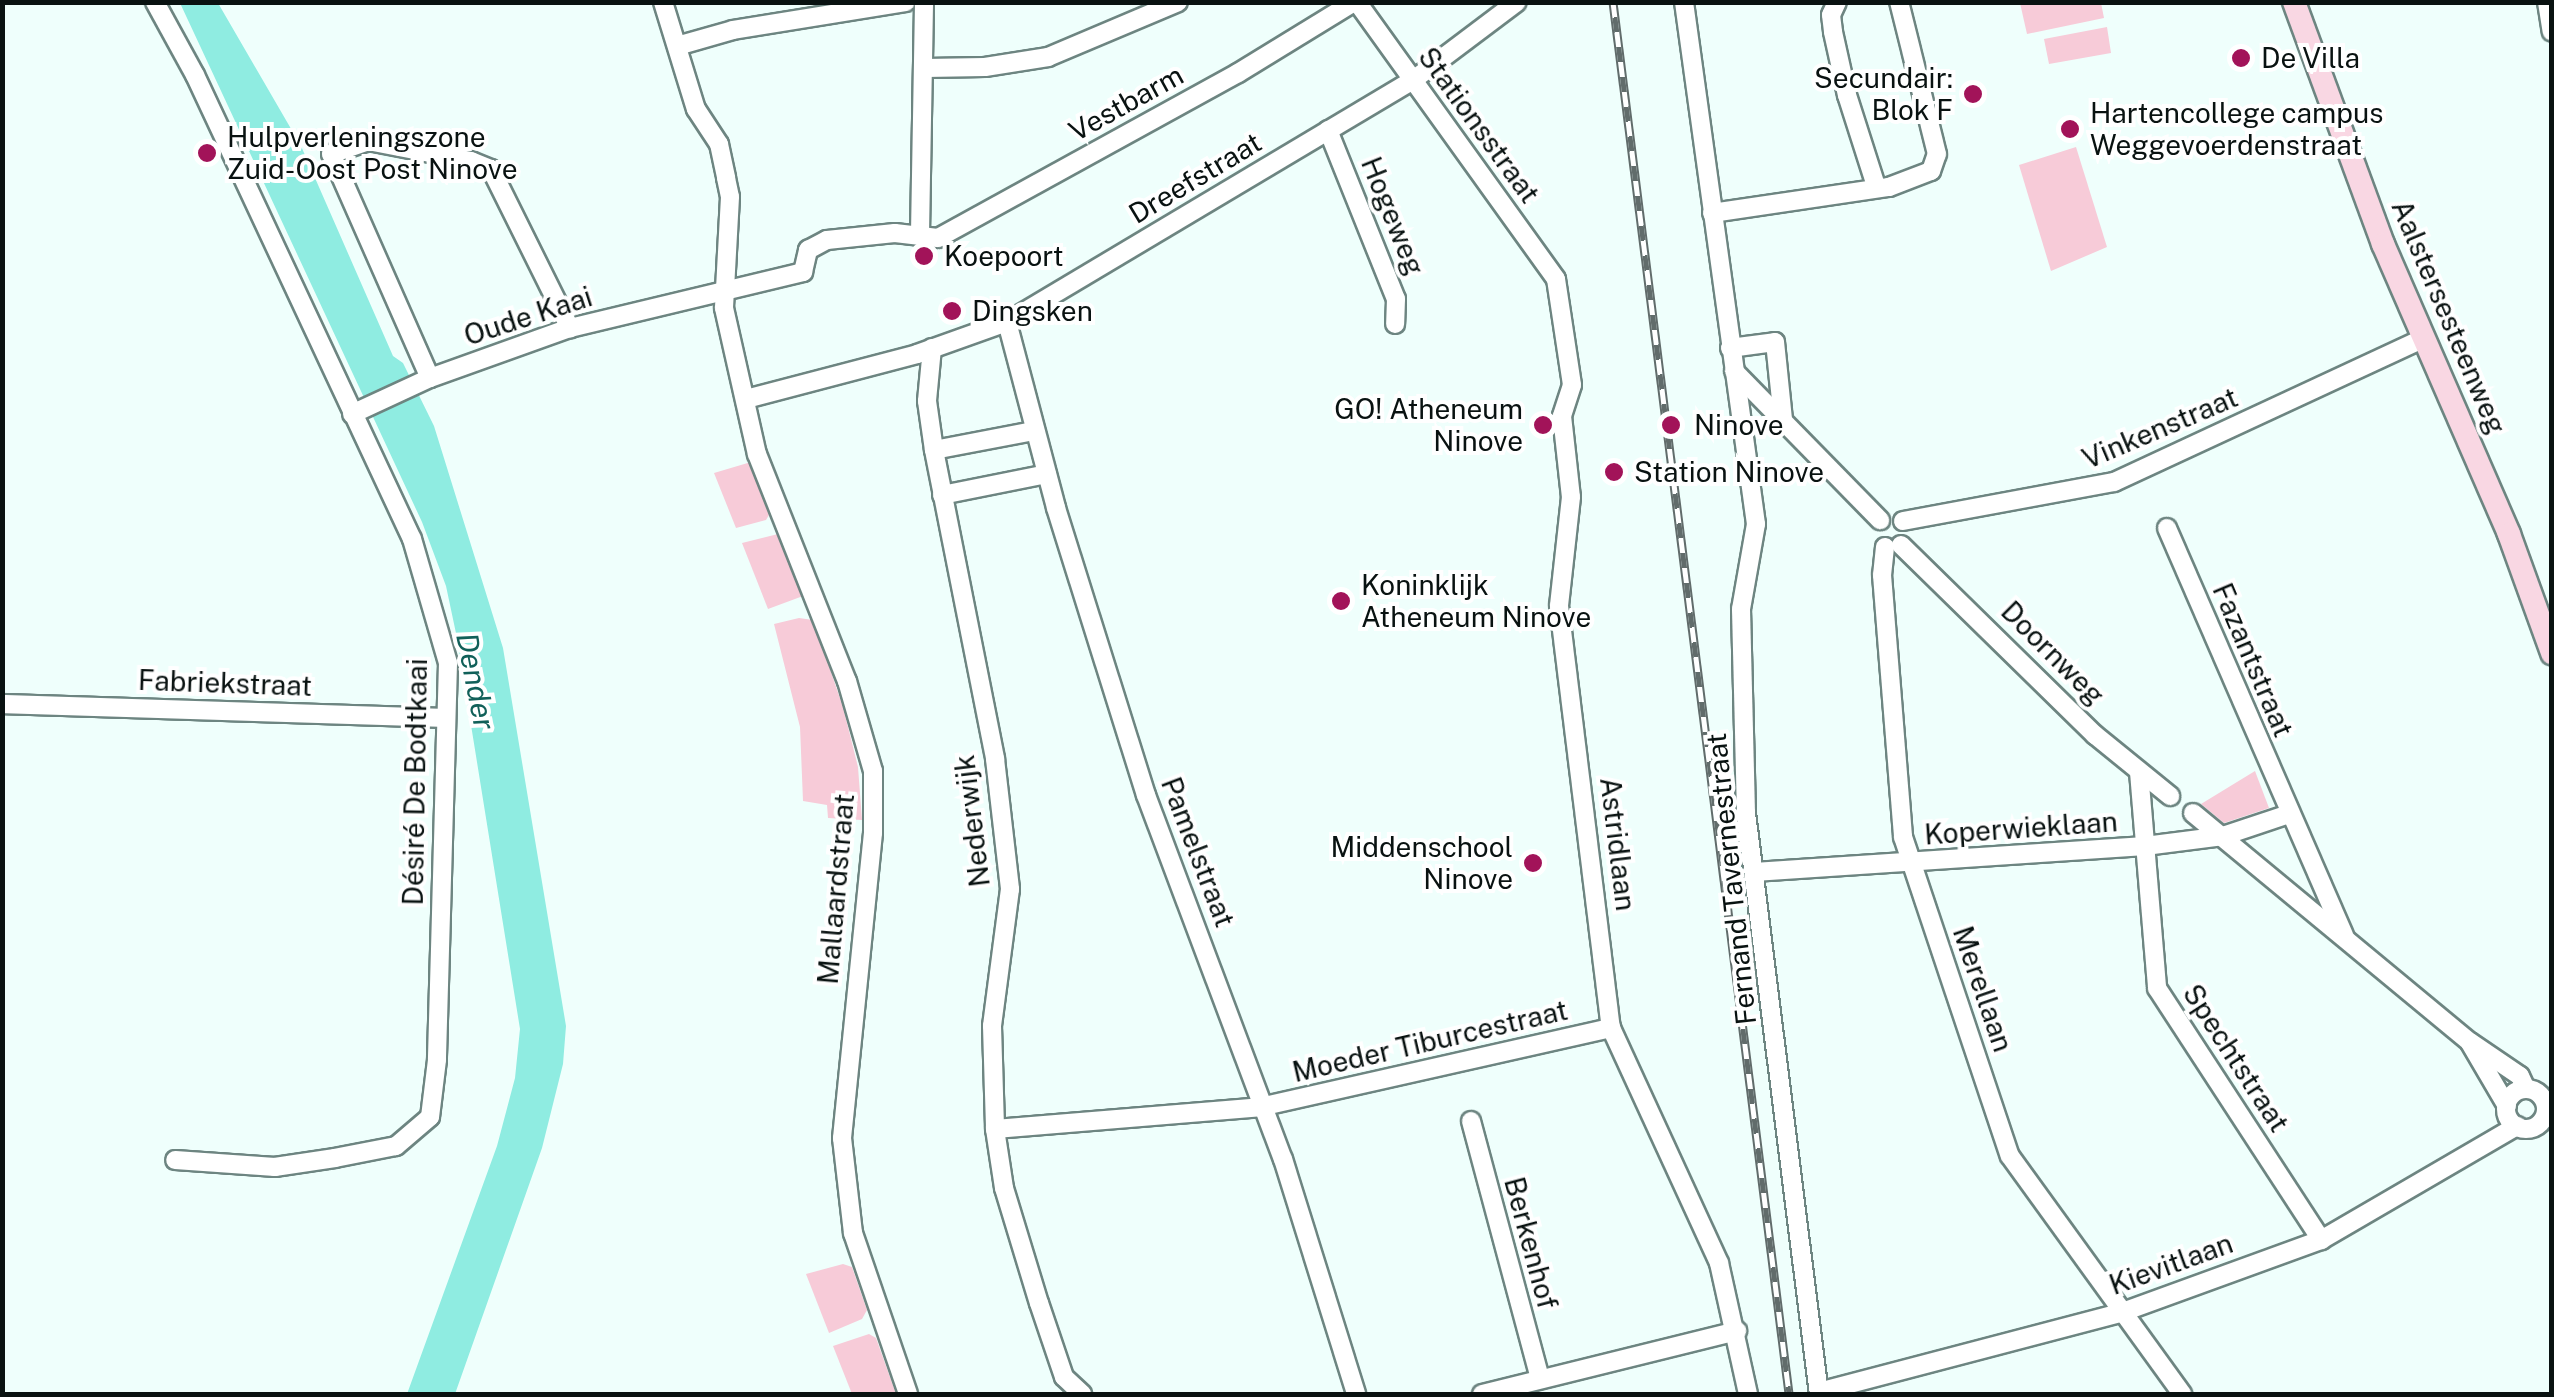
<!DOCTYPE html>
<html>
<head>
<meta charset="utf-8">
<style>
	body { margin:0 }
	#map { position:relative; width:2554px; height:1397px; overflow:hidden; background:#effffc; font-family:"Public Sans",sans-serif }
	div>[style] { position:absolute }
	.green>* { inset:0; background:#f7cbd8 }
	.water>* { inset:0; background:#8fece1 }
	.roads { filter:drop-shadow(2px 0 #6d8581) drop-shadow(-2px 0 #6d8581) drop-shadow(0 2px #6d8581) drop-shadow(0 -2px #6d8581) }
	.minor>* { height:18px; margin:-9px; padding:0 9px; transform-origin:9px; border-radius:9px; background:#fff }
	.minor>.ring { margin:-9px; padding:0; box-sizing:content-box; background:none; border:18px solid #fff; border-radius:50% }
	.secondary>* { height:22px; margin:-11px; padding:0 11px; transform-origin:11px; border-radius:11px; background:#f9d7e3 }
	.rail>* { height:9px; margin-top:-4.5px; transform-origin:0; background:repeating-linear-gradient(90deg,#fff 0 15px,#616c6b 0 30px); box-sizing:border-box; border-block:2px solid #616c6b }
	.dots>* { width:28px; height:28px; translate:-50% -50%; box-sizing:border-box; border:5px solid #fff; border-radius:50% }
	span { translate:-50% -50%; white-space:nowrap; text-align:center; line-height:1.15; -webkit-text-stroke:8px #fff; paint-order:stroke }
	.poi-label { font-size:28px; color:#091211 }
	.left { translate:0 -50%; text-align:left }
	.right { translate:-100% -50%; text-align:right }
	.street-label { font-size:28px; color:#091211 }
	.water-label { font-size:30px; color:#116059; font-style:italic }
	.frame { position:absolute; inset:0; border:5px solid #091211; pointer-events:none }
</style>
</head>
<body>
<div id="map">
	<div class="green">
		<i style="clip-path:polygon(2020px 3px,2101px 3px,2104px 18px,2027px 34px)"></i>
		<i style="clip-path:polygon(2107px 27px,2111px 53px,2049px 64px,2044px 39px)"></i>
		<i style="clip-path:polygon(2076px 147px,2107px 247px,2051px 271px,2019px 165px)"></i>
		<i style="clip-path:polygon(751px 462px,769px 515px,766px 520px,736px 528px,714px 473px)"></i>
		<i style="clip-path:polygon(778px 534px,803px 596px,768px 609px,742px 543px)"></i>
		<i style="clip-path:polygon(799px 618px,813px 620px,843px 707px,858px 767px,862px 820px,828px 818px,827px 805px,803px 801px,800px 727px,774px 624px)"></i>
		<i style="clip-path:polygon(2255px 771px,2269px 808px,2224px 823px,2201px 804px)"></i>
		<i style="clip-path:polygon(843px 1264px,852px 1267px,867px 1310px,862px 1319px,829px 1333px,806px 1274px)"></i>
		<i style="clip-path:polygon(869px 1334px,876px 1338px,896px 1394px,852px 1394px,833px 1346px)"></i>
	</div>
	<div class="water">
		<i style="clip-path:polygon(180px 3px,218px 3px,301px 146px,393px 356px,403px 363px,434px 426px,503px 648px,566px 1026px,563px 1064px,542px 1148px,455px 1394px,407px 1394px,497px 1146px,515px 1078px,520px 1029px,457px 638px,446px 586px,422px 522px)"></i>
	</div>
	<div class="roads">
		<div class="minor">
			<i style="left:155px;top:2px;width:83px;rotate:61.3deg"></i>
			<i style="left:195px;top:75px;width:512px;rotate:64.94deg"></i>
			<i style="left:412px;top:539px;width:129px;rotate:73.8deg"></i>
			<i style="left:448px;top:663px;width:397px;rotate:91.6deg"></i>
			<i style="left:437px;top:1060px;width:57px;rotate:97deg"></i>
			<i style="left:430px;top:1117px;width:45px;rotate:139.5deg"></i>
			<i style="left:396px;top:1146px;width:62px;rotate:168.9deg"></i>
			<i style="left:335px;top:1158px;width:61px;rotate:171.5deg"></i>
			<i style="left:275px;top:1167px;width:100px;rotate:-176deg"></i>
			<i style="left:663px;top:2px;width:112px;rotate:72.9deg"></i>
			<i style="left:696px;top:109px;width:42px;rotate:56.7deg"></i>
			<i style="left:719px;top:144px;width:35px;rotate:78deg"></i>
			<i style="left:726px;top:178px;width:19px;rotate:78deg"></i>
			<i style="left:730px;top:197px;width:111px;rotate:93.1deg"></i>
			<i style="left:724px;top:308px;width:150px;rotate:77.3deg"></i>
			<i style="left:757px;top:454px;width:244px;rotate:68.4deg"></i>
			<i style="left:847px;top:681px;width:94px;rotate:73.9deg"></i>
			<i style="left:873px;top:771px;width:62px;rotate:90deg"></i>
			<i style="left:873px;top:833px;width:307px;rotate:95.8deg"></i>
			<i style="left:842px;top:1138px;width:96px;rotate:83.4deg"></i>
			<i style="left:853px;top:1233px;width:170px;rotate:71.1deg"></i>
			<i style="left:1357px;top:2px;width:341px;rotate:54.3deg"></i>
			<i style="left:1556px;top:279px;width:107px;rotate:81.4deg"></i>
			<i style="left:1572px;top:385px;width:33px;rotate:108deg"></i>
			<i style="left:1562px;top:416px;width:81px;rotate:83.7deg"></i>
			<i style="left:1571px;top:497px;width:110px;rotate:96.3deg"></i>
			<i style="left:1559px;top:606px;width:425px;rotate:83deg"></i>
			<i style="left:1611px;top:1028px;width:259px;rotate:65.3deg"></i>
			<i style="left:1719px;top:1263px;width:134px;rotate:77.5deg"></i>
			<i style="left:1684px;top:2px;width:527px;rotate:82.15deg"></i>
			<i style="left:1756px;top:524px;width:86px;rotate:100deg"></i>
			<i style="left:1741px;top:609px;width:204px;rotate:88.6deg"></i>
			<i style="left:1746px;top:813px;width:586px;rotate:82.84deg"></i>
			<i style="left:1837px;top:2px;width:14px;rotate:115deg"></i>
			<i style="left:1831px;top:15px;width:17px;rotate:83deg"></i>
			<i style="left:1833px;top:32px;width:65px;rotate:77.5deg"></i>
			<i style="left:1847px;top:95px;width:96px;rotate:72.3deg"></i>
			<i style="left:2547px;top:2px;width:30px;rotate:81deg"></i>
			<i style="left:677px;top:46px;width:58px;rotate:-15.9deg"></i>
			<i style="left:733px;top:30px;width:175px;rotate:-9.2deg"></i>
			<i style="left:925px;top:68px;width:60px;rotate:-1deg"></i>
			<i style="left:985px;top:67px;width:64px;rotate:-9deg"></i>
			<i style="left:1048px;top:57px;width:141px;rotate:-22.9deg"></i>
			<i style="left:1328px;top:130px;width:182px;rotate:68.1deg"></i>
			<i style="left:1396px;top:299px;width:25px;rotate:92deg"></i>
			<i style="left:1712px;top:213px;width:179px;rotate:-8.4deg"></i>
			<i style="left:1889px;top:187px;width:45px;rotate:-20.9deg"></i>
			<i style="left:1931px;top:171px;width:18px;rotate:-71deg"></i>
			<i style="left:1937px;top:154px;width:157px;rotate:-104deg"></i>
			<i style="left:920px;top:233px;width:231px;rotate:-89deg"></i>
			<i style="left:1007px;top:322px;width:192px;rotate:75.2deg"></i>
			<i style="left:1056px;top:508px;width:301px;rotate:72.6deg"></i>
			<i style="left:1146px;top:795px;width:389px;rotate:69.4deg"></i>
			<i style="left:1283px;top:1159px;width:246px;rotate:72.7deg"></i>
			<i style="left:932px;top:348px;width:53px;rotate:95.4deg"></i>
			<i style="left:927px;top:401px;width:49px;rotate:81.9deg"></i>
			<i style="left:934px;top:450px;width:315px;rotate:78.8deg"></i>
			<i style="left:995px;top:759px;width:131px;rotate:83.4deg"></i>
			<i style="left:1010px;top:889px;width:138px;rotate:97.5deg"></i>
			<i style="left:992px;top:1026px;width:103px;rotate:88.3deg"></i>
			<i style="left:995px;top:1129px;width:60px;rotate:81.3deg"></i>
			<i style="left:1004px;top:1188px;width:120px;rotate:73.1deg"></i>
			<i style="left:1039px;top:1303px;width:78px;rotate:71.3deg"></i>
			<i style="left:1064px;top:1377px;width:25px;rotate:43deg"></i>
			<i style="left:1730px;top:348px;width:45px;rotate:-7.6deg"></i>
			<i style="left:1775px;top:342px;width:78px;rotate:84.1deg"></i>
			<i style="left:1734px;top:371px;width:209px;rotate:45.6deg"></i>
			<i style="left:430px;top:378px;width:245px;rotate:-113.8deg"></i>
			<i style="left:331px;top:154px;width:39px;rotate:-19deg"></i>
			<i style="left:368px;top:141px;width:105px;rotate:11deg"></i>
			<i style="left:471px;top:161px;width:22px;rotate:22deg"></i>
			<i style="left:491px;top:169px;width:178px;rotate:63.6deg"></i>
			<i style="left:746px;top:399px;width:177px;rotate:-14.7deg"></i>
			<i style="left:917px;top:354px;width:96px;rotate:-19.6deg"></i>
			<i style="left:1007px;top:322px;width:471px;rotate:-30.8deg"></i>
			<i style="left:1412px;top:81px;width:131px;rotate:-37deg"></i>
			<i style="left:352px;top:414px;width:86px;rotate:-24.8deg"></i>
			<i style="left:430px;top:378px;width:149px;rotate:-19.7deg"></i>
			<i style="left:570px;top:328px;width:240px;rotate:-13.5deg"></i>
			<i style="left:803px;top:272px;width:23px;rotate:-77deg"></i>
			<i style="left:808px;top:250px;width:21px;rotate:-28deg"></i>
			<i style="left:827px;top:240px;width:68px;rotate:-5.9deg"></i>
			<i style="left:895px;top:233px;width:43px;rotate:6.6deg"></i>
			<i style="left:938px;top:238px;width:342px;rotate:-28.8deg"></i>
			<i style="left:1238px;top:73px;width:136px;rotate:-31.5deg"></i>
			<i style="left:934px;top:450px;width:102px;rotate:-10.8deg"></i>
			<i style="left:942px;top:495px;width:107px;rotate:-11.3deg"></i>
			<i style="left:1903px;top:521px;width:215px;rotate:-10.5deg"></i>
			<i style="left:2114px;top:482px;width:342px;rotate:-24.9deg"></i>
			<i style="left:2167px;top:528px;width:445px;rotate:66.5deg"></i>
			<i style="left:1901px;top:545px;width:272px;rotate:44.4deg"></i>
			<i style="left:2095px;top:735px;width:97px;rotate:39.1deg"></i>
			<i style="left:1885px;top:547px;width:28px;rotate:96deg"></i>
			<i style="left:1882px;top:575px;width:263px;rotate:85.4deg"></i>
			<i style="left:1903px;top:837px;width:336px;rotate:71.5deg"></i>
			<i style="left:2010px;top:1156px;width:294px;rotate:54.1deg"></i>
			<i style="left:2px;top:704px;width:444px;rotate:1.8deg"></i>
			<i style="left:2139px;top:772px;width:217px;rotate:85.2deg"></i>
			<i style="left:2157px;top:988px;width:301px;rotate:56.9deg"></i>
			<i style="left:2193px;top:813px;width:359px;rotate:39.6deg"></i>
			<i style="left:2470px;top:1042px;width:60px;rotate:34.2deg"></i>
			<i style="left:2520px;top:1076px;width:14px;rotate:65deg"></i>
			<i style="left:1754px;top:872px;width:392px;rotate:-3.8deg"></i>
			<i style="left:2145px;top:846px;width:79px;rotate:-7.3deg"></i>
			<i style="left:2223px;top:836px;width:70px;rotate:-18.4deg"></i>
			<i style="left:2470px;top:1043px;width:73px;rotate:59.6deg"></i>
			<i class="ring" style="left:2506px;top:1089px;width:22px;height:22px"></i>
			<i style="left:1471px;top:1121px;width:267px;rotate:75deg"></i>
			<i style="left:995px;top:1129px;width:266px;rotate:-4.7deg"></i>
			<i style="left:1260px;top:1107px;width:360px;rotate:-12.7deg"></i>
			<i style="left:1819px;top:1392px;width:314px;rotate:-14.7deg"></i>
			<i style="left:2123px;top:1312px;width:211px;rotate:-20deg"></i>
			<i style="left:2321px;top:1240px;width:227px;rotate:-30.2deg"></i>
			<i style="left:1482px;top:1394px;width:263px;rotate:-13.9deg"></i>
		</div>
		<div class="secondary">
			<i style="left:2294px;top:2px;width:258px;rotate:69.8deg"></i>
			<i style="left:2383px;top:244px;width:316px;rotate:66.5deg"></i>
			<i style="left:2509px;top:534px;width:127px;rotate:70.1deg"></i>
		</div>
	</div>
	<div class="rail">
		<i style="left:1613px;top:2px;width:1403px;rotate:82.79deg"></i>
	</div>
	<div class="dots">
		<i style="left:2241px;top:58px;background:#a21359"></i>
		<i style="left:1973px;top:94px;background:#a21359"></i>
		<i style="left:2070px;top:129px;background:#a21359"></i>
		<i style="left:207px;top:153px;background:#a21359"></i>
		<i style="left:924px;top:256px;background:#a21359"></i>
		<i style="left:952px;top:311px;background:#a21359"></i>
		<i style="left:1543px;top:425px;background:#a21359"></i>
		<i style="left:1671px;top:425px;background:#a21359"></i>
		<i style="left:1614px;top:472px;background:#a21359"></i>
		<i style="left:1341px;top:601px;background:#a21359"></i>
		<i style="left:1533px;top:863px;background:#a21359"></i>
	</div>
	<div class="poi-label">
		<span class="left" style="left:2261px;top:58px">De Villa</span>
		<span class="right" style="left:1953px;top:94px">Secundair:<br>Blok F</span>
		<span class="left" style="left:2090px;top:129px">Hartencollege campus<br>Weggevoerdenstraat</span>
		<span class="left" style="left:227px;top:153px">Hulpverleningszone<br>Zuid-Oost Post Ninove</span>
		<span class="left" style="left:944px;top:256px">Koepoort</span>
		<span class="left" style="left:972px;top:311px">Dingsken</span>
		<span class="right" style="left:1523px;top:425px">GO! Atheneum<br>Ninove</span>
		<span class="left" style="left:1694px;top:425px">Ninove</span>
		<span class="left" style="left:1634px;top:472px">Station Ninove</span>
		<span class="left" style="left:1361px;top:601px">Koninklijk<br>Atheneum Ninove</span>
		<span class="right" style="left:1513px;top:863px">Middenschool<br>Ninove</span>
	</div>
	<div class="street-label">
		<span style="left:1126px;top:103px;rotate:-29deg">Vestbarm</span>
		<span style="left:1479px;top:125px;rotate:54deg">Stationsstraat</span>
		<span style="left:1195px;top:178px;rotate:-31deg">Dreefstraat</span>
		<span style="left:1393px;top:216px;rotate:68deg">Hogeweg</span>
		<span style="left:528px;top:316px;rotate:-18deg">Oude Kaai</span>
		<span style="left:2449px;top:317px;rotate:67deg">Aalstersesteenweg</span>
		<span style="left:2160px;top:428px;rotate:-23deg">Vinkenstraat</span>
		<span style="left:2053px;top:653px;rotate:45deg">Doornweg</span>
		<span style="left:2253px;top:660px;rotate:67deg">Fazantstraat</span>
		<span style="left:225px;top:683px;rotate:2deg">Fabriekstraat</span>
		<span style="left:415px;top:782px;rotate:-89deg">Désiré De Bodtkaai</span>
		<span style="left:972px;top:821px;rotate:-97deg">Nederwijk</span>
		<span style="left:2021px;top:828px;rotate:-4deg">Koperwieklaan</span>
		<span style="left:1618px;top:844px;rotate:83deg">Astridlaan</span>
		<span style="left:1198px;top:852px;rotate:69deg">Pamelstraat</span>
		<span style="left:1731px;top:879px;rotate:-96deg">Fernand Tavernestraat</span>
		<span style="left:836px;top:889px;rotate:-85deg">Mallaardstraat</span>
		<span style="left:1983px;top:989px;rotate:71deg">Merellaan</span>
		<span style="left:1430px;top:1041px;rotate:-13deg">Moeder Tiburcestraat</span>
		<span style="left:2236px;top:1058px;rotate:57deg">Spechtstraat</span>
		<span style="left:1531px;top:1243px;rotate:75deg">Berkenhof</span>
		<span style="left:2171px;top:1264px;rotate:-20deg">Kievitlaan</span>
	</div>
	<div class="water-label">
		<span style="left:476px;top:681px;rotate:79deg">Dender</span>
	</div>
	<div class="frame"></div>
</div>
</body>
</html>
